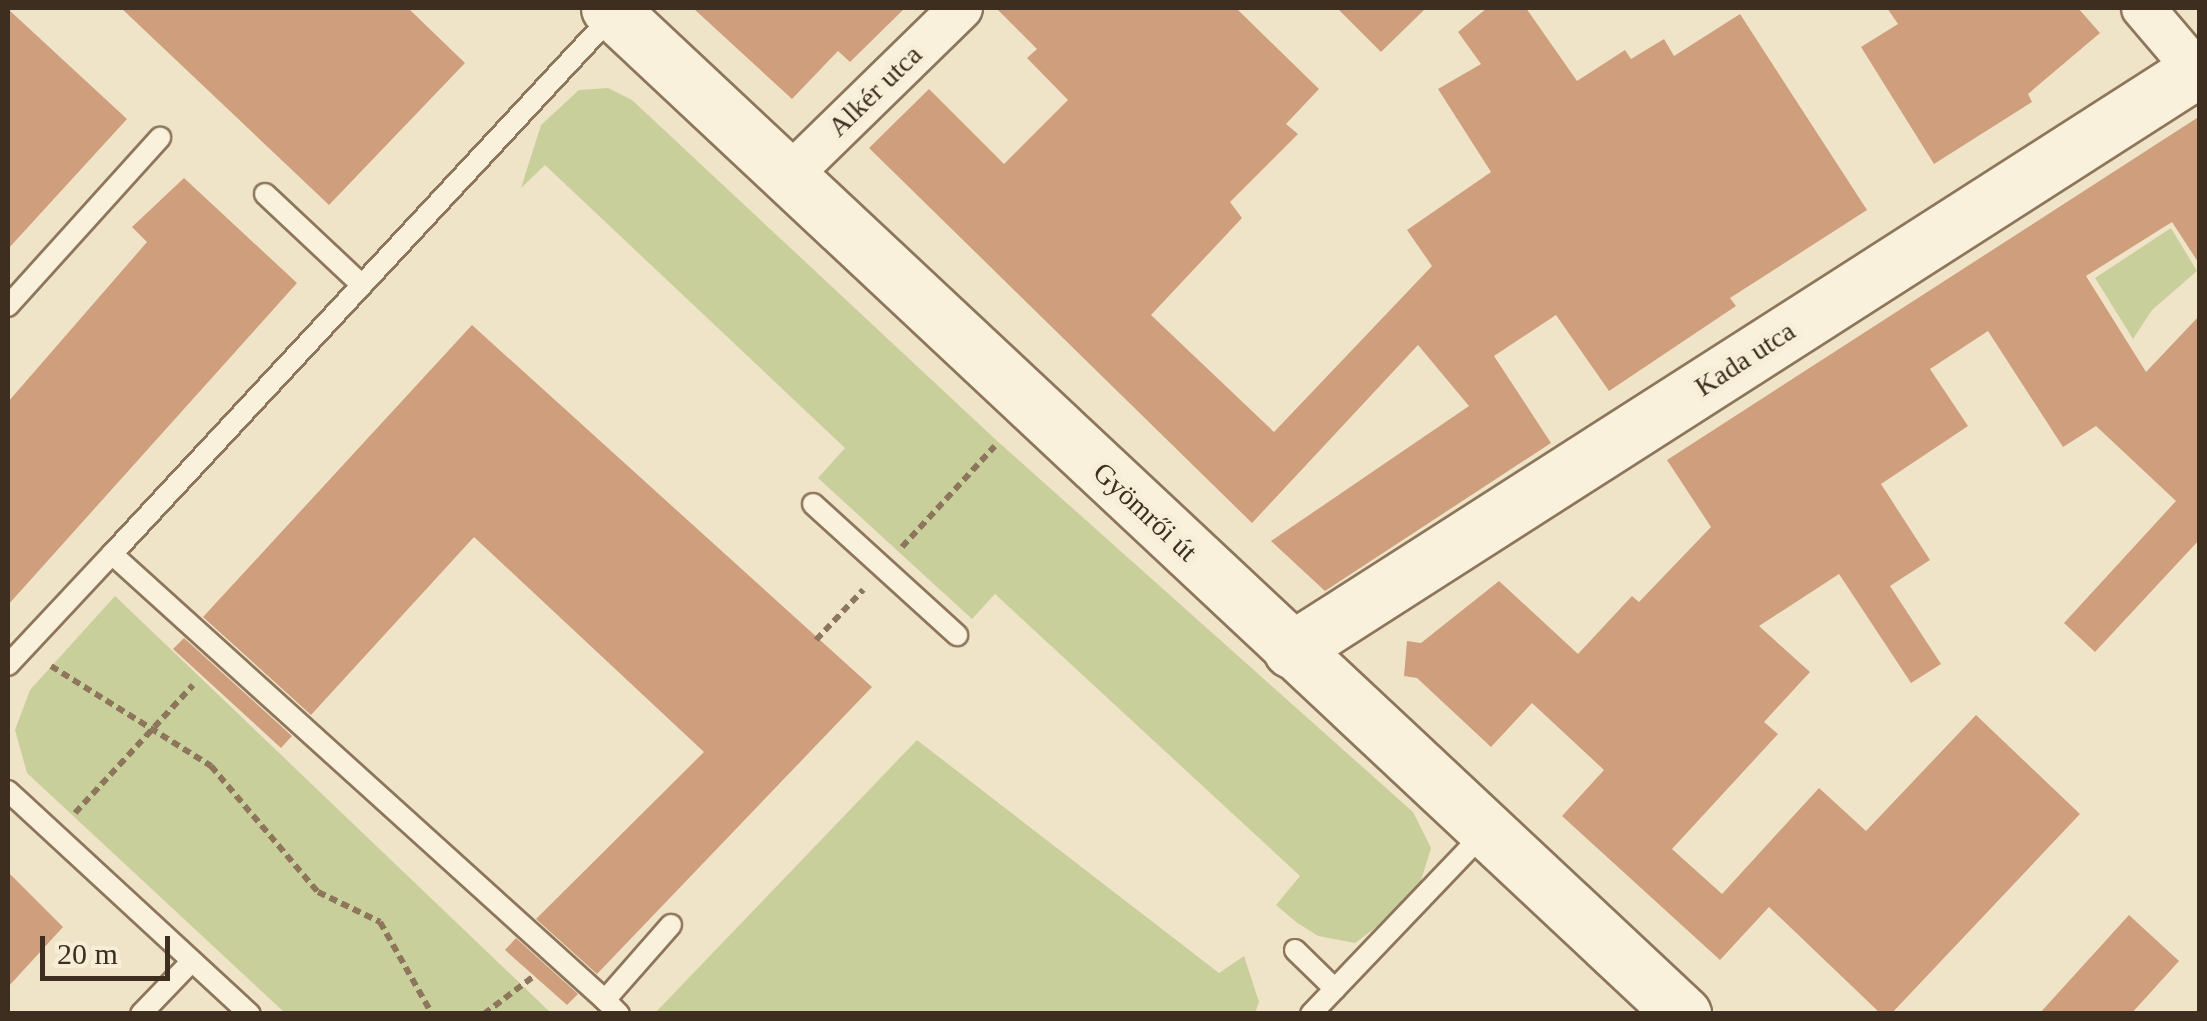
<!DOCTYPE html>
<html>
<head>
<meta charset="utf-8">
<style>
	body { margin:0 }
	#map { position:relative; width:2207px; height:1021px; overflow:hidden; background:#f0e4c8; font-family:Georgia,serif }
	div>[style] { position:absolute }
	.green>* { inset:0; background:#c9cf9b }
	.building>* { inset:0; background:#cf9f7d }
	.path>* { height:6px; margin-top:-3px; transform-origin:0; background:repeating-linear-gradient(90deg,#8d765c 0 8px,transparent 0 13px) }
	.roads { filter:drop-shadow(2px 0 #8d765c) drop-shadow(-2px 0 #8d765c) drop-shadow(0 2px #8d765c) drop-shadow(0 -2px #8d765c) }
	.lane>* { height:20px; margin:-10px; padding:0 10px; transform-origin:10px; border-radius:10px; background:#faf1dc }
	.street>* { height:42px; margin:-21px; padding:0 21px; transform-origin:21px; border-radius:21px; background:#faf1dc }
	.secondary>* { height:55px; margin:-27.5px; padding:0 27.5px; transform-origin:27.5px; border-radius:27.5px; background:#faf1dc }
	span { translate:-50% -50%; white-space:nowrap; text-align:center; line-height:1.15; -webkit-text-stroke:10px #f7eed8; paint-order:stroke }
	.street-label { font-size:28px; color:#3d2e20 }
	.frame { position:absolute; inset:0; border:10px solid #3d2e20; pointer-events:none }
	.scale { position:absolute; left:40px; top:936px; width:130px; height:45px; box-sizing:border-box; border:5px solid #3d2e20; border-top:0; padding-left:12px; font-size:30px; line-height:35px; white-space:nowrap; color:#3d2e20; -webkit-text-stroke:8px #f7eed8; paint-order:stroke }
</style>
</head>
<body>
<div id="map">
	<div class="green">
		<i style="clip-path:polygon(608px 88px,632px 100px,995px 439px,1413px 812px,1431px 848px,1420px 884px,1378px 926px,1355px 943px,1318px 936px,1296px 922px,1276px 905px,1300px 876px,995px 594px,972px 619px,818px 478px,845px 448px,545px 165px,521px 188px,541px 125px,579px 90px)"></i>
		<i style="clip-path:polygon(2171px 228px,2197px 271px,2152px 310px,2133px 339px,2095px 278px)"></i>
		<i style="clip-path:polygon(115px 596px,551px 1013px,285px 1013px,27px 773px,15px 730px,30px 690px)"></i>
		<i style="clip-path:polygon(917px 740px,1219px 973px,1244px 956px,1259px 1002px,1255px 1013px,655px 1013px)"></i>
	</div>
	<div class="building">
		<i style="clip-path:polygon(121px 8px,408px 8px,465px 63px,329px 205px)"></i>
		<i style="clip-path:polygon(693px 8px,905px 8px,850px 62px,838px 51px,792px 99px)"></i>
		<i style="clip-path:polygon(996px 8px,1236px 8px,1319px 89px,1286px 124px,1298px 134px,1230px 202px,1242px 218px,1151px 315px,1274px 432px,1432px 266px,1407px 230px,1491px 172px,1438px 89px,1481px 64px,1458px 32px,1487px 8px,1526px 8px,1577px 81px,1625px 50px,1631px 59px,1664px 39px,1674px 56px,1740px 14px,1867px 210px,1730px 298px,1736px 306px,1609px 391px,1556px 315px,1494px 356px,1551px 443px,1325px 591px,1271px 541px,1469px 406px,1418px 345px,1252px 523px,869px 148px,929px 89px,1004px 164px,1068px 100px,1027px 58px,1037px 49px)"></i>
		<i style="clip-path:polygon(1337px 8px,1426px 8px,1381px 52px)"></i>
		<i style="clip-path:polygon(1887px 8px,2078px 8px,2100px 33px,2028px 94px,2032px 102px,1934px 164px,1861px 47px,1898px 24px)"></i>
		<i style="clip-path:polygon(8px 9px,127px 119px,8px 249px)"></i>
		<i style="clip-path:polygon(2200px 116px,2200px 265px,2172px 222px,2086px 276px,2146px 372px,2200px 315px,2200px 539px,2095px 652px,2064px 623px,2176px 501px,2096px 426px,2063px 447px,1988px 331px,1930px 369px,1968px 426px,1881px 484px,1930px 560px,1890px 586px,1941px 664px,1911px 683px,1839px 574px,1759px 626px,1810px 672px,1764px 722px,1778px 734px,1672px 849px,1722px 894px,1819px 788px,1866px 831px,1976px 715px,2080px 814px,1891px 1014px,1881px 1014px,1769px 907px,1720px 960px,1562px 816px,1604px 770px,1532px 703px,1491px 747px,1417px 678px,1404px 676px,1407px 641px,1421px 643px,1499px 581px,1578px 654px,1632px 596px,1639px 602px,1711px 527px,1667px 460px)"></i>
		<i style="clip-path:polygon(184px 178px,297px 283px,8px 605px,8px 402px,147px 242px,132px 227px)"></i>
		<i style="clip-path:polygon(472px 325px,872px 687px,597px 974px,536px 919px,704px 752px,474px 537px,311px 715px,203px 617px)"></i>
		<i style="clip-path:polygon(184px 638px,292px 736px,281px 748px,173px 649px)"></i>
		<i style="clip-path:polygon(8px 872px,63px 927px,8px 987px)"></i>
		<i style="clip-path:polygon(2129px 915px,2179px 961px,2131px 1014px,2039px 1014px)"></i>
		<i style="clip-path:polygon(516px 938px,578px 994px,567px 1005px,505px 950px)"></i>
	</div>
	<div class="path">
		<i style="left:902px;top:547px;width:137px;rotate:-47.4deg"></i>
		<i style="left:816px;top:640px;width:69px;rotate:-46.8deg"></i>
		<i style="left:51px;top:666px;width:189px;rotate:32deg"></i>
		<i style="left:211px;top:766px;width:165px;rotate:49.7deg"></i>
		<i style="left:318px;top:892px;width:69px;rotate:25.8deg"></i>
		<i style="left:380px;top:922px;width:106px;rotate:60.5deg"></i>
		<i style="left:75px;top:813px;width:174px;rotate:-47.3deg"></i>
		<i style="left:484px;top:1014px;width:63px;rotate:-37.2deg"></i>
	</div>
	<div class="roads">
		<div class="lane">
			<i style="left:265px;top:194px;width:133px;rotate:43.2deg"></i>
			<i style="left:8px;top:306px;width:227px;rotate:-47.9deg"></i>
			<i style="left:813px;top:504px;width:195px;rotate:42.3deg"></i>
			<i style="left:8px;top:665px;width:152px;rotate:-46.9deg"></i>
			<i style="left:8px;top:791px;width:329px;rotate:42.7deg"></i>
			<i style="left:1295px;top:950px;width:56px;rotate:44.3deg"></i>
			<i style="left:605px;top:1000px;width:665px;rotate:-137.87deg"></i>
			<i style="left:112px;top:554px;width:734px;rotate:-47.1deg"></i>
			<i style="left:141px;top:1014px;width:72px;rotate:-46.1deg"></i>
			<i style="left:619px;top:1014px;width:20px;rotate:-135deg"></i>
			<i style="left:605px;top:1000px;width:100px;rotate:-48.7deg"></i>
			<i style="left:1311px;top:1014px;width:253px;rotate:-46.3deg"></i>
		</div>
		<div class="street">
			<i style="left:2143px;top:8px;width:88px;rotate:49.6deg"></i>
			<i style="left:790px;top:175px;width:239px;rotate:-44.3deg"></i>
		</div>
		<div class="secondary">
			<i style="left:609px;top:8px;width:1472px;rotate:43.13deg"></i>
			<i style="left:1291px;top:650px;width:1079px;rotate:-32.63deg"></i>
		</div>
	</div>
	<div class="street-label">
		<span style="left:875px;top:91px;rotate:-44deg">Alkér utca</span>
		<span style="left:1745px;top:359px;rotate:-33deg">Kada utca</span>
		<span style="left:1145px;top:512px;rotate:43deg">Gyömrői út</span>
	</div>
	<div class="frame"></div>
	<div class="scale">20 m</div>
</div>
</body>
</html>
